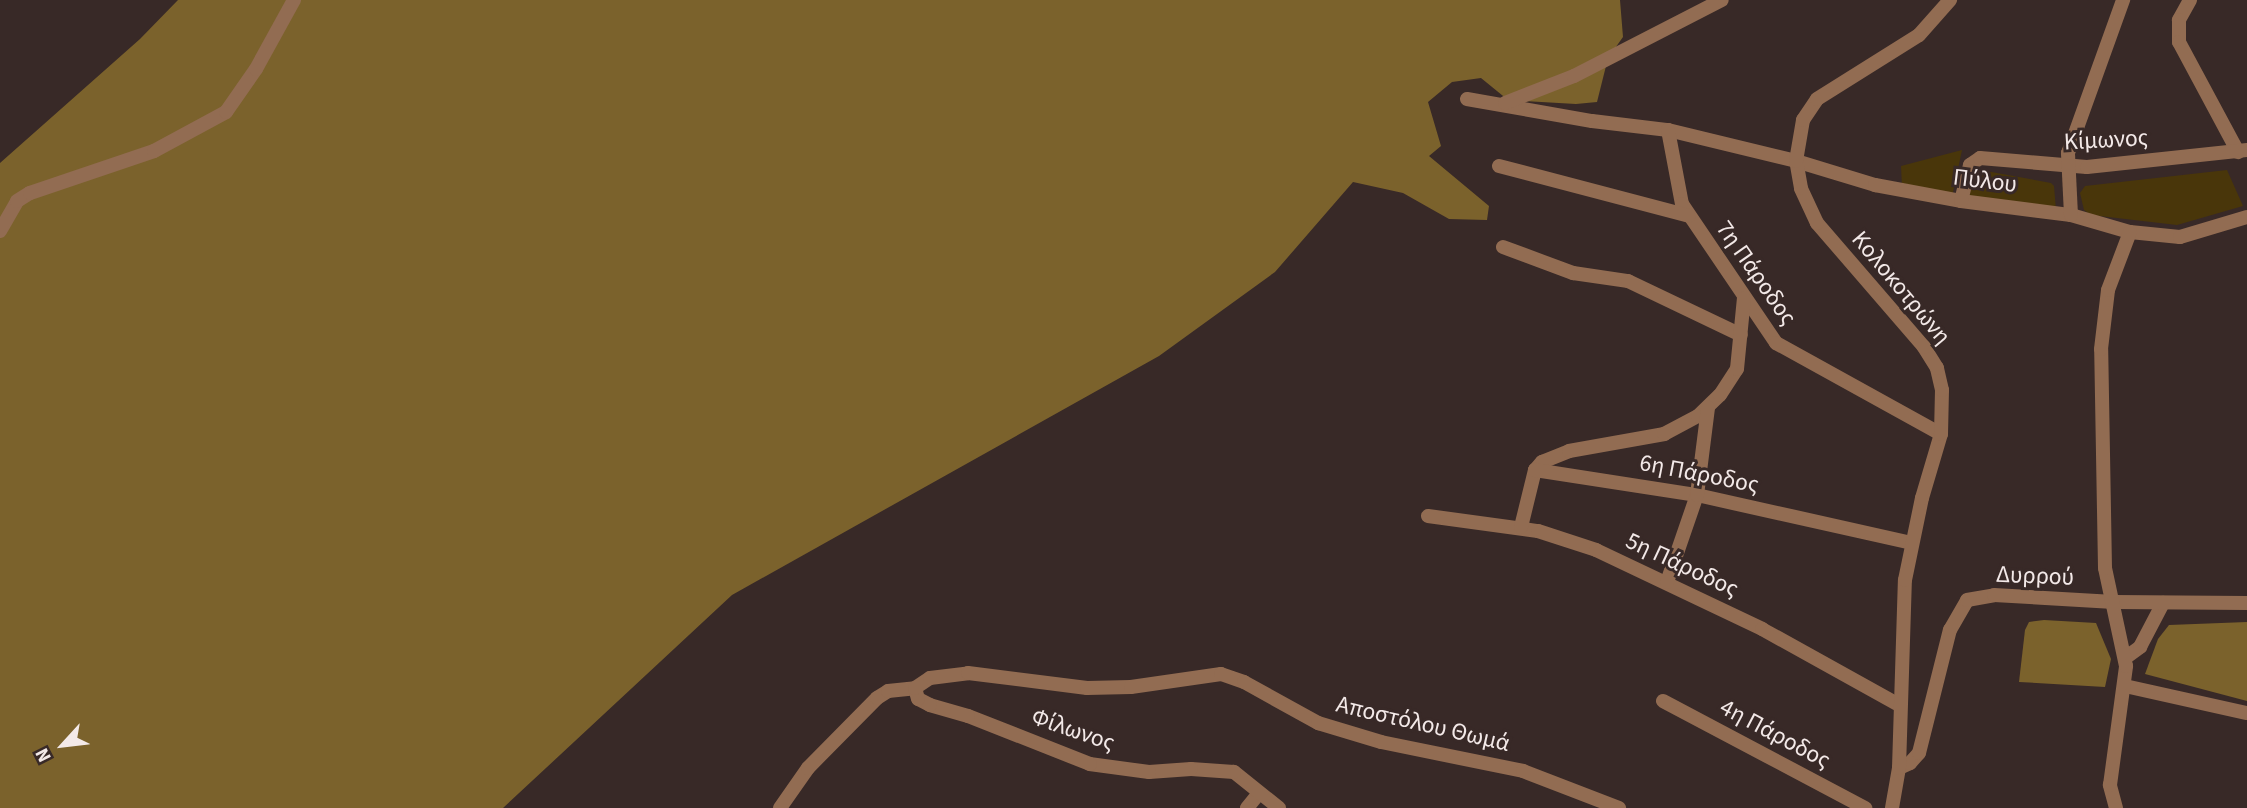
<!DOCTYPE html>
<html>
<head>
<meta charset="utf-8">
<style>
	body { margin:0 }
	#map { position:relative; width:2247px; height:808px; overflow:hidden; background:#382927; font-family:"Source Sans 3",sans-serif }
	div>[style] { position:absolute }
	.green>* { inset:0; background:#49360a }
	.forest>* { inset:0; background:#7b622c }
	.minor>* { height:14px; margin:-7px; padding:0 7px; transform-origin:7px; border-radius:7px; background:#926c52 }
	.tertiary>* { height:14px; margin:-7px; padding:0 7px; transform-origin:7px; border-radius:7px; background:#926c52 }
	span { translate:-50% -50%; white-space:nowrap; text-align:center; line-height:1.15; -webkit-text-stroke:6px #382927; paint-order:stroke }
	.street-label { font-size:24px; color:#f3e9e8 }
	.north { position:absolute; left:28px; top:710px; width:70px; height:70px; -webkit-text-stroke:5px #382927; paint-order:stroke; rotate:243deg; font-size:19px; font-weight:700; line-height:28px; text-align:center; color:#f3e9e8 }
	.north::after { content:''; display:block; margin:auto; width:24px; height:32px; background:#f3e9e8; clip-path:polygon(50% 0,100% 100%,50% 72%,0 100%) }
</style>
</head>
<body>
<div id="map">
	<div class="green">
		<i style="clip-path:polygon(1962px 150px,1952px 197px,1902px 187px,1901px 166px)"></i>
		<i style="clip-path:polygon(1975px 169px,2051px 183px,2054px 186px,2056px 210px,1968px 202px)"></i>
		<i style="clip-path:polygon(2227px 170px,2243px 206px,2177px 225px,2091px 215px,2084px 210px,2080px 193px,2085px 186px)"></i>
	</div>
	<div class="forest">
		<i style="clip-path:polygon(178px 0,1620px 0,1623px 37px,1608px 58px,1597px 102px,1576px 104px,1508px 100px,1481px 78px,1452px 82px,1428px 102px,1441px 146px,1429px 156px,1489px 206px,1487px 220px,1449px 219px,1403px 193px,1353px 182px,1275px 272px,1159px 356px,732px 595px,503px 808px,0 808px,0 163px,140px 39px)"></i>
		<i style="clip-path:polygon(2044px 620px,2096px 623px,2111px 659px,2105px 687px,2019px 682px,2025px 630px,2029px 622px)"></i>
		<i style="clip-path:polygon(2247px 622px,2247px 701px,2145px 674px,2158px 639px,2169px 625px)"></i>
	</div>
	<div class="minor">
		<i style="left:2190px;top:0;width:23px;rotate:119deg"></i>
		<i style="left:2179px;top:20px;width:22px;rotate:90deg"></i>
		<i style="left:2179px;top:42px;width:125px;rotate:61.8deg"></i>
		<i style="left:1467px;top:99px;width:127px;rotate:10deg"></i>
		<i style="left:1592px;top:121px;width:77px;rotate:6.8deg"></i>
		<i style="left:1668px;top:130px;width:132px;rotate:13.6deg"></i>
		<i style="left:1796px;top:161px;width:83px;rotate:16.9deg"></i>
		<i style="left:1875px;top:185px;width:87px;rotate:10.5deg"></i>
		<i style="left:1961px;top:201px;width:111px;rotate:7.3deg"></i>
		<i style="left:2071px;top:215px;width:61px;rotate:16.1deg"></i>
		<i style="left:2130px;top:232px;width:50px;rotate:5.7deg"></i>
		<i style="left:2180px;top:237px;width:70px;rotate:-16.6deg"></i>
		<i style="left:1505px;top:103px;width:74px;rotate:-21.4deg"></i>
		<i style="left:1574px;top:76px;width:166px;rotate:-27.2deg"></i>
		<i style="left:1668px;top:130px;width:75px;rotate:79.3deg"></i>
		<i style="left:1682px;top:204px;width:168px;rotate:55.9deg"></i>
		<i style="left:1776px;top:343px;width:188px;rotate:28.9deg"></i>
		<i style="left:1499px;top:166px;width:196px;rotate:14.7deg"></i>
		<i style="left:1961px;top:201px;width:37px;rotate:-76deg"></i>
		<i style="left:1970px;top:165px;width:12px;rotate:-35deg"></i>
		<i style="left:1980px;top:158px;width:107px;rotate:4.8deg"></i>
		<i style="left:2087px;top:167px;width:161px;rotate:-6.1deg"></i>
		<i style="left:2071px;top:215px;width:62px;rotate:-92.8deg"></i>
		<i style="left:2068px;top:153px;width:163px;rotate:-70.2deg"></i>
		<i style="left:0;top:231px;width:34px;rotate:-60deg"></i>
		<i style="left:17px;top:201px;width:15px;rotate:-32deg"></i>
		<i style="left:30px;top:193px;width:131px;rotate:-18.7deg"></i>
		<i style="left:154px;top:151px;width:82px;rotate:-28.4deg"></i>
		<i style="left:226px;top:112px;width:52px;rotate:-55.1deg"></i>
		<i style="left:256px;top:69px;width:79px;rotate:-61.2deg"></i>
		<i style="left:1503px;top:247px;width:75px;rotate:20.4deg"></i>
		<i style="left:1573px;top:273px;width:56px;rotate:8.3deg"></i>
		<i style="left:1628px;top:281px;width:125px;rotate:25.5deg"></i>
		<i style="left:1535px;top:470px;width:11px;rotate:-49deg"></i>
		<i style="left:1542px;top:462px;width:29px;rotate:-22deg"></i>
		<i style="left:1569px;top:451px;width:97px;rotate:-10.1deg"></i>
		<i style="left:1664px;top:434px;width:38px;rotate:-28deg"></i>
		<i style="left:1698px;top:416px;width:30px;rotate:-44deg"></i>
		<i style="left:1720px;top:395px;width:31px;rotate:-57deg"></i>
		<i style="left:1737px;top:369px;width:71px;rotate:-84.4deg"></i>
		<i style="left:1428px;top:516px;width:111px;rotate:7.8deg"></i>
		<i style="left:1538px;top:531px;width:61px;rotate:18.1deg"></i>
		<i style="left:1596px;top:550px;width:184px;rotate:25.4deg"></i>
		<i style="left:1762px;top:629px;width:157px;rotate:29deg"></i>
		<i style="left:1521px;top:527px;width:59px;rotate:-76.2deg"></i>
		<i style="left:1535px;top:470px;width:164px;rotate:8.8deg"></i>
		<i style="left:1697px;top:495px;width:220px;rotate:12.6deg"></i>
		<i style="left:1667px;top:582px;width:92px;rotate:-71deg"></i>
		<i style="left:1697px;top:495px;width:88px;rotate:-82.8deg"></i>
		<i style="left:2125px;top:658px;width:19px;rotate:-36deg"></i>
		<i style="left:2140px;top:647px;width:50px;rotate:-62.4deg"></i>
		<i style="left:2125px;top:686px;width:125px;rotate:12.5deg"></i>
		<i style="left:1663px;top:701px;width:229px;rotate:27.9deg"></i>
		<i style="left:1899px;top:768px;width:12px;rotate:-24deg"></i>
		<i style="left:1910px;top:763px;width:13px;rotate:-48deg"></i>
		<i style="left:1919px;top:753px;width:127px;rotate:-75.9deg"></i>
		<i style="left:1950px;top:630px;width:34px;rotate:-60deg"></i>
		<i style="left:1967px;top:600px;width:27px;rotate:-10deg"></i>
		<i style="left:1994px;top:595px;width:120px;rotate:3.3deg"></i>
		<i style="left:2114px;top:602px;width:133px;rotate:0.4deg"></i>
		<i style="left:780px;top:808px;width:49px;rotate:-55deg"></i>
		<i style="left:808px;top:768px;width:98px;rotate:-45.4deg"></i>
		<i style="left:877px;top:698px;width:13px;rotate:-32deg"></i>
		<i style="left:888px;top:691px;width:27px;rotate:-6deg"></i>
		<i style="left:1247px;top:808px;width:19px;rotate:-51deg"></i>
		<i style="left:1279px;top:808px;width:58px;rotate:-141.3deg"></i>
		<i style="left:1234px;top:772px;width:43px;rotate:-176deg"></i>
		<i style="left:1191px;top:769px;width:42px;rotate:175.9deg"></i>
		<i style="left:1149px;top:772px;width:60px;rotate:-172.3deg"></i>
		<i style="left:1090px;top:764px;width:131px;rotate:-158.5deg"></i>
		<i style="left:968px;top:716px;width:40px;rotate:-164deg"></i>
		<i style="left:930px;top:705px;width:13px;rotate:-153deg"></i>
		<i style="left:918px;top:699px;width:11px;rotate:-105deg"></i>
		<i style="left:915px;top:688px;width:18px;rotate:-34deg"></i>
		<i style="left:930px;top:678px;width:38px;rotate:-7deg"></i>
		<i style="left:968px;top:673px;width:120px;rotate:7.2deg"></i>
		<i style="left:1087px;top:688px;width:44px;rotate:-1.3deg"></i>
		<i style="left:1131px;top:687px;width:91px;rotate:-8.2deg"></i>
		<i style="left:1221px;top:674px;width:24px;rotate:19deg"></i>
		<i style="left:1244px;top:682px;width:85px;rotate:29deg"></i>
		<i style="left:1318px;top:723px;width:66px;rotate:16.8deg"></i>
		<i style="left:1381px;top:742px;width:145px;rotate:11.5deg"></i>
		<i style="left:1523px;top:771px;width:103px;rotate:21.1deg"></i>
		<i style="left:2116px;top:808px;width:24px;rotate:-105deg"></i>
		<i style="left:2110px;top:785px;width:120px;rotate:-82.3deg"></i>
		<i style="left:2126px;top:666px;width:100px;rotate:-102.1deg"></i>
		<i style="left:2105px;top:568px;width:219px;rotate:-91deg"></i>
		<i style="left:2101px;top:349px;width:59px;rotate:-83.2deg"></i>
		<i style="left:2108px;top:290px;width:62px;rotate:-69.2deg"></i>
	</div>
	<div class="tertiary">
		<i style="left:1892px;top:808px;width:41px;rotate:-80.1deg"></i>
		<i style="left:1899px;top:768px;width:188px;rotate:-88.2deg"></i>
		<i style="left:1905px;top:580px;width:84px;rotate:-78.3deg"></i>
		<i style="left:1922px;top:498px;width:67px;rotate:-73.5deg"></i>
		<i style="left:1941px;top:434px;width:44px;rotate:-88.7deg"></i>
		<i style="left:1942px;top:390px;width:23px;rotate:-103deg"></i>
		<i style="left:1937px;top:368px;width:25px;rotate:-122deg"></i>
		<i style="left:1924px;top:347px;width:164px;rotate:-130.8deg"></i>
		<i style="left:1817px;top:223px;width:38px;rotate:-115deg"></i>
		<i style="left:1801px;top:188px;width:27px;rotate:-100deg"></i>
		<i style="left:1796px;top:161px;width:42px;rotate:-80.3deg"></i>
		<i style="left:1803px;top:120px;width:25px;rotate:-56deg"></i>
		<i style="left:1817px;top:99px;width:120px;rotate:-32.1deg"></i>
		<i style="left:1919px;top:35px;width:47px;rotate:-48.5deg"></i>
	</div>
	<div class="street-label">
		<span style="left:2106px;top:140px;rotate:-3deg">Κίμωνος</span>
		<span style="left:1985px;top:181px;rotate:7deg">Πύλου</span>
		<span style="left:1756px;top:273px;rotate:55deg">7η Πάροδος</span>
		<span style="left:1901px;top:288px;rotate:50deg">Κολοκοτρώνη</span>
		<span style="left:1699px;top:474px;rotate:11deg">6η Πάροδος</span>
		<span style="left:1682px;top:565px;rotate:25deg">5η Πάροδος</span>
		<span style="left:2035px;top:576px;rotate:2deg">Δυρρού</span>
		<span style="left:1423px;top:724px;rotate:13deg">Αποστόλου Θωμά</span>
		<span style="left:1073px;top:730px;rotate:19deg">Φίλωνος</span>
		<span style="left:1775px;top:734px;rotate:28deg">4η Πάροδος</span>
	</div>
	<div class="north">N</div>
</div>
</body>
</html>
